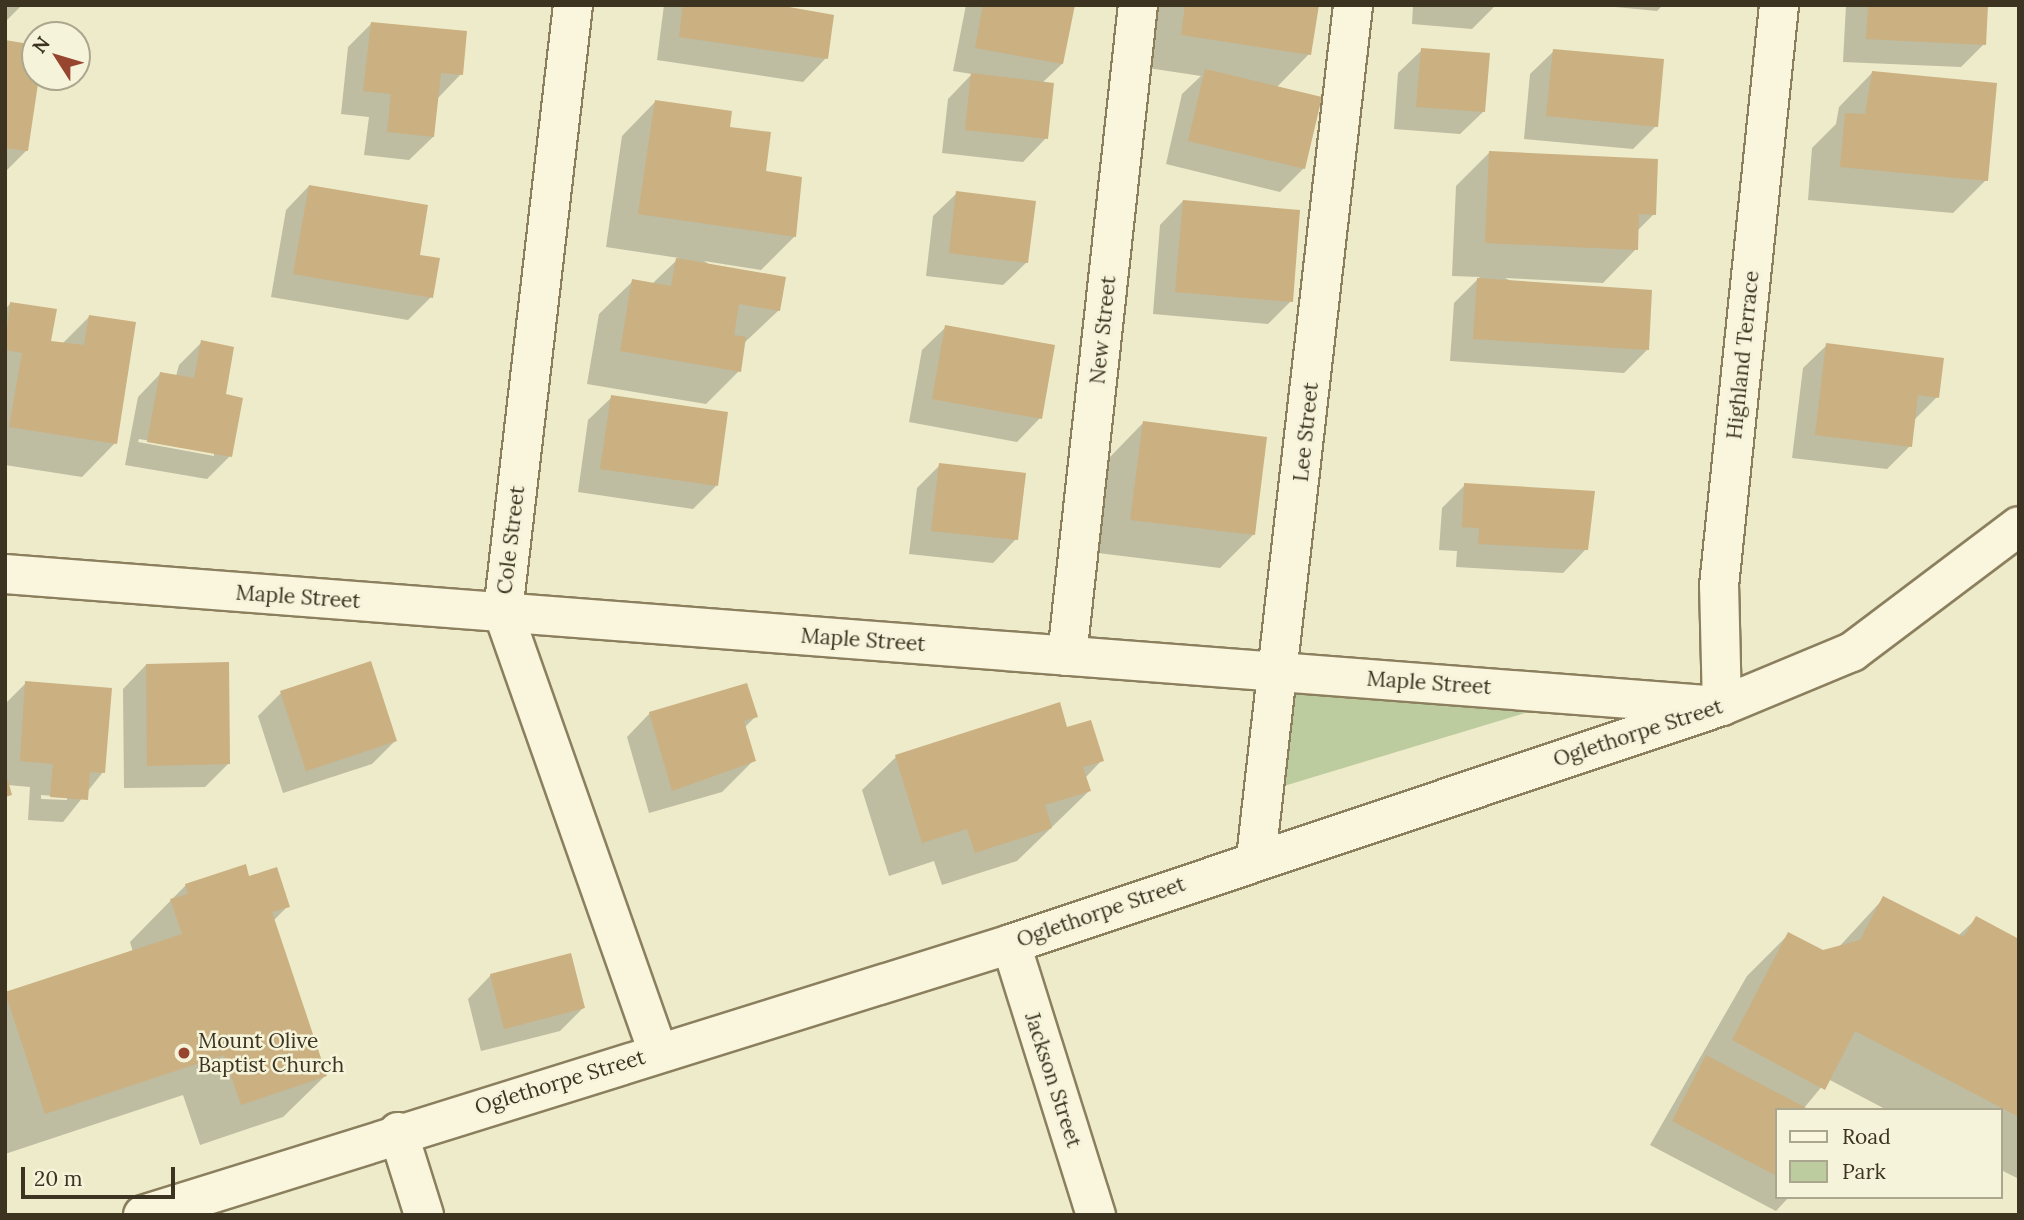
<!DOCTYPE html>
<html>
<head>
<meta charset="utf-8">
<style>
	body { margin:0 }
	#map { position:relative; width:2024px; height:1220px; overflow:hidden; background:#eeebca; font-family:Lora,serif }
	div>[style] { position:absolute }
	.green>* { inset:0; background:#bdcc9e }
	.shadow>* { inset:0; background:#0003 }
	.building>* { inset:0; background:#cbb081 }
	.roads { filter:drop-shadow(2px 0 #8b7f5e) drop-shadow(-2px 0 #8b7f5e) drop-shadow(0 2px #8b7f5e) drop-shadow(0 -2px #8b7f5e) }
	.minor>* { height:38px; margin:-19px; padding:0 19px; transform-origin:19px; border-radius:19px; background:#f9f6dd }
	.dots>* { width:19px; height:19px; translate:-50% -50%; box-sizing:border-box; border:4px solid #f5f3d9; border-radius:50% }
	span { translate:-50% -50%; white-space:nowrap; text-align:center; line-height:1.15; -webkit-text-stroke:5px #f5f3d9; paint-order:stroke }
	.street-label { font-size:21px; color:#3c3421 }
	.poi-label { font-size:21px; color:#3c3421 }
	.left { translate:0 -50%; text-align:left }
	.frame { position:absolute; inset:0; border:7px solid #3c3421; pointer-events:none }
	.legend { position:absolute; left:1775px; top:1108px; width:228px; height:91px; box-sizing:border-box; background:#f5f3d9; border:2px solid #aba78f; margin:0; padding:9px 12px; list-style:none; font-size:21px; color:#3c3421 }
	.legend li { display:flex; align-items:center; gap:14px; height:35px }
	.legend b { width:35px; border:2px solid #aba78f }
	.north { position:absolute; left:21px; top:21px; width:70px; height:70px; box-sizing:border-box; background:#f5f3d9; border:2px solid #aba78f; border-radius:50%; rotate:307deg; font-size:19px; font-weight:700; line-height:28px; text-align:center; color:#3c3421 }
	.north::after { content:''; display:block; margin:auto; width:24px; height:32px; background:#984530; clip-path:polygon(50% 0,100% 100%,50% 72%,0 100%) }
	.scale { position:absolute; left:21px; top:1167px; width:154px; height:32px; box-sizing:border-box; border:4px solid #3c3421; border-top:0; padding-left:9px; font-size:21px; line-height:24px; white-space:nowrap; color:#3c3421; -webkit-text-stroke:5px #f5f3d9; paint-order:stroke }
</style>
</head>
<body>
<div id="map">
	<div class="green">
		<i style="clip-path:polygon(1288px 683px,1545px 707px,1274px 789px)"></i>
	</div>
	<div class="shadow">
		<i style="clip-path:polygon(5px 5px,22px 5px,5px 22px)"></i>
		<i style="clip-path:polygon(664px 5px,776px 5px,826px 58px,803px 82px,657px 60px)"></i>
		<i style="clip-path:polygon(966px 5px,1073px 5px,1062px 64px,1042px 83px,1046px 138px,1023px 162px,942px 153px,948px 99px,972px 74px,953px 71px)"></i>
		<i style="clip-path:polygon(1158px 5px,1317px 5px,1309px 54px,1276px 88px,1304px 168px,1280px 192px,1166px 164px,1182px 94px,1201px 76px,1148px 68px)"></i>
		<i style="clip-path:polygon(1413px 5px,1496px 5px,1472px 29px,1412px 24px)"></i>
		<i style="clip-path:polygon(1595px 5px,1663px 5px,1657px 11px)"></i>
		<i style="clip-path:polygon(1846px 5px,1986px 5px,1984px 44px,1961px 67px,1843px 62px)"></i>
		<i style="clip-path:polygon(371px 24px,461px 74px,438px 98px,433px 137px,409px 160px,364px 155px,369px 117px,341px 114px,348px 47px)"></i>
		<i style="clip-path:polygon(5px 42px,27px 150px,5px 172px)"></i>
		<i style="clip-path:polygon(1422px 50px,1484px 111px,1460px 134px,1394px 129px,1398px 73px)"></i>
		<i style="clip-path:polygon(1554px 51px,1656px 126px,1633px 149px,1524px 139px,1530px 74px)"></i>
		<i style="clip-path:polygon(1872px 73px,1986px 180px,1953px 213px,1808px 200px,1812px 148px,1836px 124px,1839px 107px)"></i>
		<i style="clip-path:polygon(655px 102px,728px 128px,764px 172px,795px 236px,761px 270px,704px 261px,779px 310px,744px 343px,739px 371px,706px 404px,587px 384px,599px 314px,633px 281px,652px 284px,679px 258px,606px 247px,622px 136px)"></i>
		<i style="clip-path:polygon(1489px 153px,1654px 214px,1637px 231px,1636px 249px,1603px 283px,1505px 278px,1647px 350px,1624px 373px,1450px 361px,1454px 303px,1480px 277px,1452px 276px,1456px 186px)"></i>
		<i style="clip-path:polygon(309px 186px,418px 256px,431px 297px,408px 320px,271px 297px,286px 210px)"></i>
		<i style="clip-path:polygon(957px 193px,1027px 262px,1003px 285px,926px 276px,933px 216px)"></i>
		<i style="clip-path:polygon(1183px 201px,1291px 301px,1268px 324px,1153px 314px,1160px 225px)"></i>
		<i style="clip-path:polygon(11px 303px,49px 342px,62px 344px,89px 317px,115px 443px,82px 477px,5px 465px,5px 309px)"></i>
		<i style="clip-path:polygon(946px 327px,1040px 418px,1017px 442px,909px 422px,922px 350px)"></i>
		<i style="clip-path:polygon(evenodd,202px 342px,224px 396px,230px 456px,207px 479px,125px 465px,138px 397px,161px 373px,176px 376px,179px 365px,202px 342px,139px 439px,214px 452px,214px 456px,138px 442px,139px 439px)"></i>
		<i style="clip-path:polygon(1827px 345px,1937px 397px,1914px 420px,1910px 446px,1887px 469px,1792px 458px,1803px 368px)"></i>
		<i style="clip-path:polygon(612px 397px,716px 486px,693px 509px,578px 492px,588px 420px)"></i>
		<i style="clip-path:polygon(1143px 423px,1253px 535px,1220px 568px,1098px 553px,1110px 457px)"></i>
		<i style="clip-path:polygon(940px 465px,1016px 539px,993px 563px,909px 554px,917px 488px)"></i>
		<i style="clip-path:polygon(1465px 485px,1586px 549px,1563px 573px,1456px 567px,1457px 551px,1439px 550px,1442px 508px)"></i>
		<i style="clip-path:polygon(146px 665px,228px 764px,205px 787px,124px 788px,123px 689px)"></i>
		<i style="clip-path:polygon(evenodd,26px 683px,103px 772px,63px 822px,28px 820px,30px 787px,8px 785px,5px 800px,5px 704px,26px 683px,41px 795px,67px 797px,67px 800px,41px 799px,41px 795px)"></i>
		<i style="clip-path:polygon(281px 693px,395px 741px,372px 764px,283px 793px,258px 716px)"></i>
		<i style="clip-path:polygon(650px 713px,756px 716px,744px 728px,754px 760px,722px 792px,649px 813px,627px 737px)"></i>
		<i style="clip-path:polygon(1066px 729px,1102px 760px,1085px 778px,1089px 791px,1017px 861px,942px 885px,934px 861px,889px 876px,862px 790px,896px 757px)"></i>
		<i style="clip-path:polygon(248px 879px,288px 906px,273px 921px,325px 1076px,283px 1117px,200px 1145px,183px 1095px,5px 1154px,5px 994px,133px 952px,130px 942px,186px 885px)"></i>
		<i style="clip-path:polygon(1884px 898px,1958px 936px,1976px 919px,2019px 941px,2019px 1179px,2001px 1170px,2001px 1110px,1887px 1110px,1828px 1079px,1804px 1108px,1777px 1110px,1777px 1197px,1789px 1197px,1776px 1211px,1650px 1145px,1747px 976px,1789px 934px,1823px 952px,1838px 948px)"></i>
		<i style="clip-path:polygon(491px 975px,583px 1008px,560px 1031px,481px 1051px,468px 999px)"></i>
	</div>
	<div class="building">
		<i style="clip-path:polygon(683px 5px,778px 5px,834px 15px,828px 59px,679px 37px)"></i>
		<i style="clip-path:polygon(983px 5px,1075px 5px,1063px 64px,975px 48px)"></i>
		<i style="clip-path:polygon(1185px 5px,1319px 5px,1311px 55px,1181px 35px)"></i>
		<i style="clip-path:polygon(1868px 5px,1988px 5px,1986px 45px,1866px 39px)"></i>
		<i style="clip-path:polygon(371px 22px,467px 31px,463px 75px,441px 73px,434px 137px,387px 132px,391px 94px,363px 91px)"></i>
		<i style="clip-path:polygon(5px 40px,35px 45px,39px 77px,28px 151px,5px 148px)"></i>
		<i style="clip-path:polygon(1421px 48px,1490px 53px,1485px 112px,1416px 107px)"></i>
		<i style="clip-path:polygon(1553px 49px,1664px 59px,1658px 127px,1546px 116px)"></i>
		<i style="clip-path:polygon(1205px 69px,1322px 97px,1305px 169px,1188px 141px)"></i>
		<i style="clip-path:polygon(1872px 71px,1997px 83px,1988px 181px,1840px 167px,1845px 113px,1865px 114px)"></i>
		<i style="clip-path:polygon(971px 73px,1054px 83px,1048px 139px,965px 130px)"></i>
		<i style="clip-path:polygon(655px 100px,732px 111px,730px 127px,771px 132px,766px 171px,802px 177px,796px 237px,638px 214px)"></i>
		<i style="clip-path:polygon(1489px 151px,1658px 159px,1656px 215px,1639px 214px,1638px 250px,1485px 243px)"></i>
		<i style="clip-path:polygon(309px 185px,428px 205px,420px 255px,440px 258px,433px 298px,293px 274px)"></i>
		<i style="clip-path:polygon(956px 191px,1036px 201px,1028px 263px,949px 253px)"></i>
		<i style="clip-path:polygon(1183px 200px,1300px 210px,1293px 302px,1175px 292px)"></i>
		<i style="clip-path:polygon(676px 258px,786px 277px,780px 311px,739px 304px,734px 335px,746px 337px,741px 372px,620px 351px,632px 279px,671px 286px)"></i>
		<i style="clip-path:polygon(1477px 278px,1652px 290px,1649px 350px,1473px 339px)"></i>
		<i style="clip-path:polygon(10px 302px,57px 309px,51px 341px,84px 345px,89px 315px,136px 322px,117px 444px,9px 427px,22px 353px,5px 350px)"></i>
		<i style="clip-path:polygon(945px 325px,1055px 345px,1042px 419px,932px 399px)"></i>
		<i style="clip-path:polygon(201px 340px,234px 347px,226px 394px,243px 398px,232px 457px,147px 442px,160px 372px,194px 378px)"></i>
		<i style="clip-path:polygon(1826px 343px,1944px 358px,1939px 398px,1918px 395px,1912px 447px,1815px 435px)"></i>
		<i style="clip-path:polygon(611px 395px,728px 412px,718px 486px,600px 469px)"></i>
		<i style="clip-path:polygon(1143px 421px,1267px 437px,1255px 535px,1130px 520px)"></i>
		<i style="clip-path:polygon(939px 463px,1026px 473px,1018px 540px,931px 531px)"></i>
		<i style="clip-path:polygon(1464px 483px,1595px 491px,1588px 550px,1478px 544px,1479px 528px,1462px 527px)"></i>
		<i style="clip-path:polygon(371px 661px,397px 741px,306px 771px,280px 691px)"></i>
		<i style="clip-path:polygon(229px 662px,230px 764px,147px 766px,146px 664px)"></i>
		<i style="clip-path:polygon(25px 681px,112px 688px,105px 773px,90px 772px,88px 800px,50px 797px,53px 764px,20px 761px)"></i>
		<i style="clip-path:polygon(747px 683px,758px 717px,744px 721px,756px 761px,672px 791px,649px 712px)"></i>
		<i style="clip-path:polygon(1060px 702px,1067px 727px,1091px 720px,1104px 761px,1083px 767px,1091px 791px,1045px 805px,1052px 828px,975px 853px,967px 829px,922px 843px,895px 755px)"></i>
		<i style="clip-path:polygon(5px 770px,12px 795px,5px 797px)"></i>
		<i style="clip-path:polygon(246px 864px,249px 876px,277px 867px,290px 907px,272px 912px,327px 1076px,241px 1105px,224px 1055px,45px 1114px,5px 992px,182px 934px,170px 899px,188px 894px,185px 884px)"></i>
		<i style="clip-path:polygon(1883px 896px,1964px 937px,1976px 916px,2019px 939px,2019px 1117px,1855px 1031px,1825px 1090px,1732px 1040px,1788px 932px,1823px 950px,1860px 940px)"></i>
		<i style="clip-path:polygon(571px 953px,585px 1008px,504px 1029px,490px 974px)"></i>
		<i style="clip-path:polygon(1706px 1055px,1810px 1110px,1777px 1110px,1777px 1176px,1672px 1121px)"></i>
	</div>
	<div class="roads">
		<div class="minor">
			<i style="left:573px;top:5px;width:611px;rotate:96.58deg"></i>
			<i style="left:503px;top:612px;width:466px;rotate:70.6deg"></i>
			<i style="left:5px;top:574px;width:1722px;rotate:4.4deg"></i>
			<i style="left:1722px;top:706px;width:120px;rotate:-91.4deg"></i>
			<i style="left:1719px;top:586px;width:584px;rotate:-84.1deg"></i>
			<i style="left:1067px;top:656px;width:655px;rotate:-83.78deg"></i>
			<i style="left:1256px;top:858px;width:858px;rotate:-83.51deg"></i>
			<i style="left:1011px;top:944px;width:284px;rotate:72.6deg"></i>
			<i style="left:398px;top:1132px;width:87px;rotate:72.6deg"></i>
			<i style="left:143px;top:1215px;width:909px;rotate:-17.34deg"></i>
			<i style="left:1011px;top:944px;width:750px;rotate:-18.51deg"></i>
			<i style="left:1722px;top:706px;width:141px;rotate:-22.6deg"></i>
			<i style="left:1852px;top:652px;width:209px;rotate:-37deg"></i>
		</div>
	</div>
	<div class="dots">
		<i style="left:184px;top:1053px;background:#984530"></i>
	</div>
	<div class="street-label">
		<span style="left:1103px;top:330px;rotate:-84deg">New Street</span>
		<span style="left:1743px;top:355px;rotate:-84deg">Highland Terrace</span>
		<span style="left:1306px;top:432px;rotate:-84deg">Lee Street</span>
		<span style="left:511px;top:540px;rotate:-83deg">Cole Street</span>
		<span style="left:298px;top:597px;rotate:4deg">Maple Street</span>
		<span style="left:863px;top:640px;rotate:4deg">Maple Street</span>
		<span style="left:1429px;top:683px;rotate:4deg">Maple Street</span>
		<span style="left:1638px;top:733px;rotate:-18deg">Oglethorpe Street</span>
		<span style="left:1101px;top:912px;rotate:-19deg">Oglethorpe Street</span>
		<span style="left:1053px;top:1080px;rotate:72deg">Jackson Street</span>
		<span style="left:560px;top:1082px;rotate:-17deg">Oglethorpe Street</span>
	</div>
	<div class="poi-label">
		<span class="left" style="left:198px;top:1053px">Mount Olive<br>Baptist Church</span>
	</div>
	<div class="frame"></div>
	<ul class="legend">
	<li><b style="height:9px;background:#f9f6dd"></b>Road</li>
	<li><b style="height:19px;background:#bdcc9e"></b>Park</li>
	</ul>
	<div class="north">N</div>
	<div class="scale">20 m</div>
</div>
</body>
</html>
